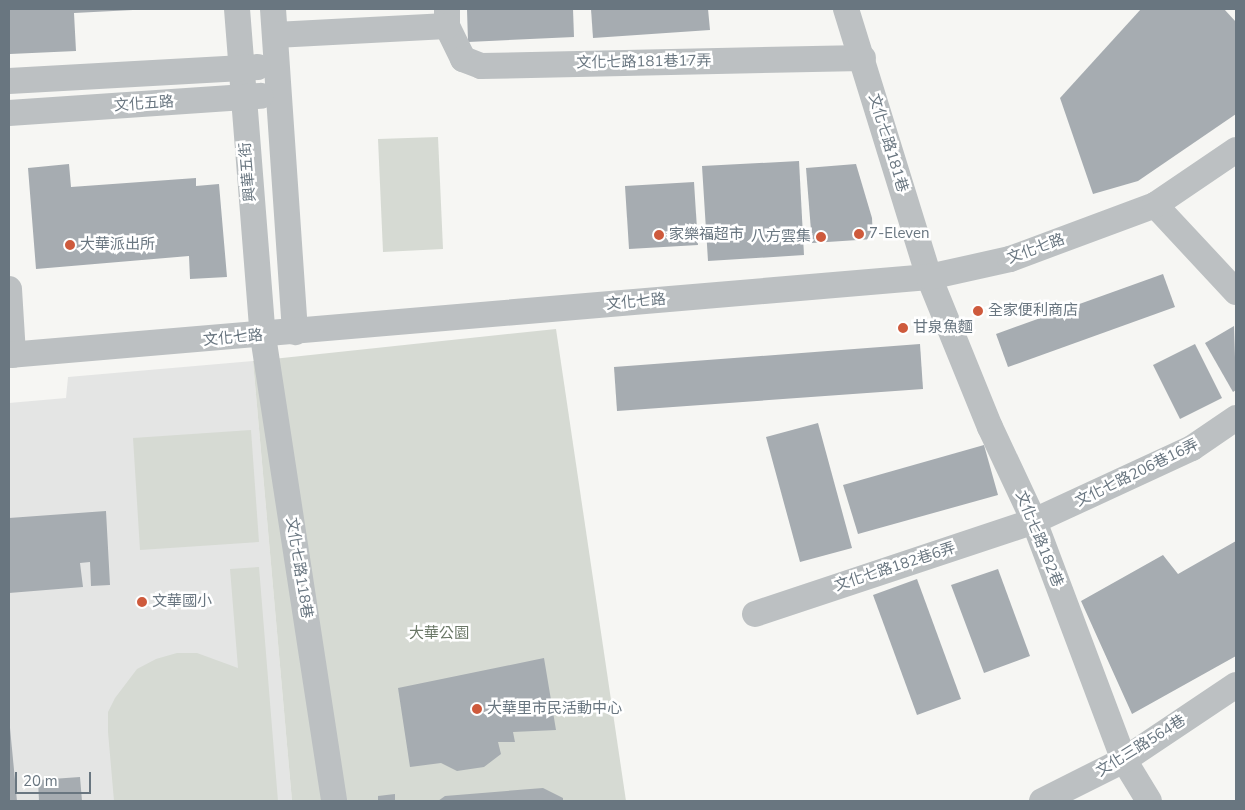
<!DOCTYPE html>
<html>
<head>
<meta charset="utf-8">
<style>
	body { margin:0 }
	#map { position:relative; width:1245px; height:810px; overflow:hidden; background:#f6f6f3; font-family:"Nunito Sans","Noto Sans TC",sans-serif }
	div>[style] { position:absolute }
	.built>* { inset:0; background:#e4e5e4 }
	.green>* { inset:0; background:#d6dad3 }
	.building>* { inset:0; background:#a6acb1 }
	.street>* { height:26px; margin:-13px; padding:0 13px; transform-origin:13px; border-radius:13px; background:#bcc0c2 }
	.dots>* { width:14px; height:14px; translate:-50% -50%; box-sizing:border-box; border:2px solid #fff; border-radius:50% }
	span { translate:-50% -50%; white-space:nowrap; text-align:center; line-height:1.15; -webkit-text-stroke:5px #fff; paint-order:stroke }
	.street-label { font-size:15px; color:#697680 }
	.poi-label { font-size:15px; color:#697680 }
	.left { translate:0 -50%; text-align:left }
	.right { translate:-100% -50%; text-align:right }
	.park-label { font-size:15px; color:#6b7867 }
	.frame { position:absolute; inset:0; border:10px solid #697680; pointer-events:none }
	.scale { position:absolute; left:15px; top:772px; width:76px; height:22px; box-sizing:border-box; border:2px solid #697680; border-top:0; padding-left:6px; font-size:15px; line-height:18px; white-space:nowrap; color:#697680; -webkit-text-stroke:4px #fff; paint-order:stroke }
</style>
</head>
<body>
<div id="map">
	<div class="built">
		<i style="clip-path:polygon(253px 361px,292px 801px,9px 801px,9px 403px,66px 398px,68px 377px)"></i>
	</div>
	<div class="green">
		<i style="clip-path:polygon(438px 137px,443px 249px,383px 252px,378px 139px)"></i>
		<i style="clip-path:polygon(556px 329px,626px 801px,292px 801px,253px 361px)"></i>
		<i style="clip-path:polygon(251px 430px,259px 542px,140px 550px,133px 438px)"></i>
		<i style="clip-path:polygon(259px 567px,278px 801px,114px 801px,108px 732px,108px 712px,115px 698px,137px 669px,156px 659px,177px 653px,197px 653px,238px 668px,230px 569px)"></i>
	</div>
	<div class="building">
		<i style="clip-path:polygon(9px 9px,133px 9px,133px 10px,74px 13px,76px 51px,10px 54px)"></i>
		<i style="clip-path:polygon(467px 9px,573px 9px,574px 37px,468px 42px)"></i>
		<i style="clip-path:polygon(591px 9px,708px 9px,710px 30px,593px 38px)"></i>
		<i style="clip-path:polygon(1141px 9px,1224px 9px,1236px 22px,1236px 114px,1138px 181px,1093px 194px,1060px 98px)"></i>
		<i style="clip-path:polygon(799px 161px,804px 255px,708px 261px,702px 166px)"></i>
		<i style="clip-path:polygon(69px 164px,71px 187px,196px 178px,196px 186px,219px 184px,227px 277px,190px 279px,189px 256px,36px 269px,28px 168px)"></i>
		<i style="clip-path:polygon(856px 164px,872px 218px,873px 239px,812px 243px,806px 168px)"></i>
		<i style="clip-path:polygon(694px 182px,698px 245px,629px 249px,625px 186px)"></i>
		<i style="clip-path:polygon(1163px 274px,1175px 307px,1008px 367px,996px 334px)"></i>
		<i style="clip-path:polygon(1234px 326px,1236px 390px,1233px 392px,1205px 343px)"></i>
		<i style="clip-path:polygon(920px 344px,923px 389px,617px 411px,614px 367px)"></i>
		<i style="clip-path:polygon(1195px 344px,1222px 398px,1180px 419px,1153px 365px)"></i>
		<i style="clip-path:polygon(818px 423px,852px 548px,800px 562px,766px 437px)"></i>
		<i style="clip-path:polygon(984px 445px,998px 495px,858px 534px,843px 485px)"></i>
		<i style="clip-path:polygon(106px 511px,110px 585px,91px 586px,90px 562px,80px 563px,83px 587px,9px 593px,9px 518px)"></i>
		<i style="clip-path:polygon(1236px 541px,1236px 656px,1132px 714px,1081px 601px,1163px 555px,1178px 574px)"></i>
		<i style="clip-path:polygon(998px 569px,1030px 656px,984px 673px,951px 585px)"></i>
		<i style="clip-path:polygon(917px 579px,961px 699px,917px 715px,873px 595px)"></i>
		<i style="clip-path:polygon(544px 658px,556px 730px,513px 732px,515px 742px,498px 742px,501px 754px,484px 767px,457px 771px,441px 763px,410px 767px,398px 688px)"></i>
		<i style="clip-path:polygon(9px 728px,10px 728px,17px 801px,9px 801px)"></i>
		<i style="clip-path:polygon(80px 777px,82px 801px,39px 801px,38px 780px)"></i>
		<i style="clip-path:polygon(543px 788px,563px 798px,563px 801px,438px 801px,445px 796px)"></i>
		<i style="clip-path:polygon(395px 794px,395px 801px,378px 801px,378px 796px)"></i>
	</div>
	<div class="street">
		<i style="left:237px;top:9px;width:328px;rotate:85.5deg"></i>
		<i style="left:263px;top:336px;width:470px;rotate:81.3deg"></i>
		<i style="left:273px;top:9px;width:324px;rotate:86.1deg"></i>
		<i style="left:447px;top:9px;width:17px;rotate:90deg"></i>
		<i style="left:447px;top:26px;width:37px;rotate:64deg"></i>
		<i style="left:463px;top:59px;width:19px;rotate:21deg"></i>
		<i style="left:481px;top:66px;width:382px;rotate:-1.2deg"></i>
		<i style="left:846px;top:9px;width:281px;rotate:72.8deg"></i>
		<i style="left:929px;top:277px;width:162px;rotate:67.9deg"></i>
		<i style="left:990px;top:427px;width:104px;rotate:64.9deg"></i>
		<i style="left:1034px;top:521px;width:255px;rotate:69.4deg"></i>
		<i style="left:1124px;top:760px;width:48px;rotate:58.6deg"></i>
		<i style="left:275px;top:35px;width:172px;rotate:-3deg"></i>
		<i style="left:9px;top:81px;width:249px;rotate:-3.2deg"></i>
		<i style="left:9px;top:113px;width:252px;rotate:-3.9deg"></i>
		<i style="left:1155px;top:205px;width:119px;rotate:47deg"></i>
		<i style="left:9px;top:289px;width:66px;rotate:86.5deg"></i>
		<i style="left:9px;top:355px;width:923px;rotate:-4.85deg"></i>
		<i style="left:929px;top:277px;width:83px;rotate:-12.5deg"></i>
		<i style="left:1010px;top:259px;width:155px;rotate:-20.4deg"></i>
		<i style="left:1155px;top:205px;width:98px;rotate:-34.2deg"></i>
		<i style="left:755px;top:614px;width:294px;rotate:-18.4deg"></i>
		<i style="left:1034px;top:521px;width:174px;rotate:-24.8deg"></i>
		<i style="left:1192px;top:448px;width:53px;rotate:-34.3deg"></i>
		<i style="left:1042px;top:801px;width:92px;rotate:-26.6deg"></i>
		<i style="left:1124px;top:760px;width:135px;rotate:-33.8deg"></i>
	</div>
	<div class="dots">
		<i style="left:859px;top:234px;background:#ce5a3c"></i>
		<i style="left:659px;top:235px;background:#ce5a3c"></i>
		<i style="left:821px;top:237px;background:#ce5a3c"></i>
		<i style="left:70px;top:245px;background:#ce5a3c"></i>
		<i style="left:978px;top:311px;background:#ce5a3c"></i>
		<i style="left:903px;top:328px;background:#ce5a3c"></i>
		<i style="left:142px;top:602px;background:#ce5a3c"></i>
		<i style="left:477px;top:709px;background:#ce5a3c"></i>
	</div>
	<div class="street-label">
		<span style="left:644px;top:62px;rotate:-1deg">文化七路181巷17弄</span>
		<span style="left:144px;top:104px;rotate:-4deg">文化五路</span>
		<span style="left:888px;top:143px;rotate:73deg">文化七路181巷</span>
		<span style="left:248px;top:172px;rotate:-95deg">興華五街</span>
		<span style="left:1036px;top:249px;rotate:-20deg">文化七路</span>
		<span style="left:636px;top:302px;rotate:-5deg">文化七路</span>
		<span style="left:233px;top:338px;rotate:-5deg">文化七路</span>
		<span style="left:1137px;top:473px;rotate:-26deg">文化七路206巷16弄</span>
		<span style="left:1039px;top:539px;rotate:68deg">文化七路182巷</span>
		<span style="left:895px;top:567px;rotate:-18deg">文化七路182巷6弄</span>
		<span style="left:299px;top:568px;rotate:81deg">文化七路118巷</span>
		<span style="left:1141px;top:746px;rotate:-32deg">文化三路564巷</span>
	</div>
	<div class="poi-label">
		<span class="left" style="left:869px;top:234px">7-Eleven</span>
		<span class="left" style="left:669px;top:235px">家樂福超市</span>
		<span class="right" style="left:811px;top:237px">八方雲集</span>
		<span class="left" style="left:80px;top:245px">大華派出所</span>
		<span class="left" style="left:988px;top:311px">全家便利商店</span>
		<span class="left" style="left:913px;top:328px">甘泉魚麵</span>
		<span class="left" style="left:152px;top:602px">文華國小</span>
		<span class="left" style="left:487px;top:709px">大華里市民活動中心</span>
	</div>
	<div class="park-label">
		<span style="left:439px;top:634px">大華公園</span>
	</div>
	<div class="frame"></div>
	<div class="scale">20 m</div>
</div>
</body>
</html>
